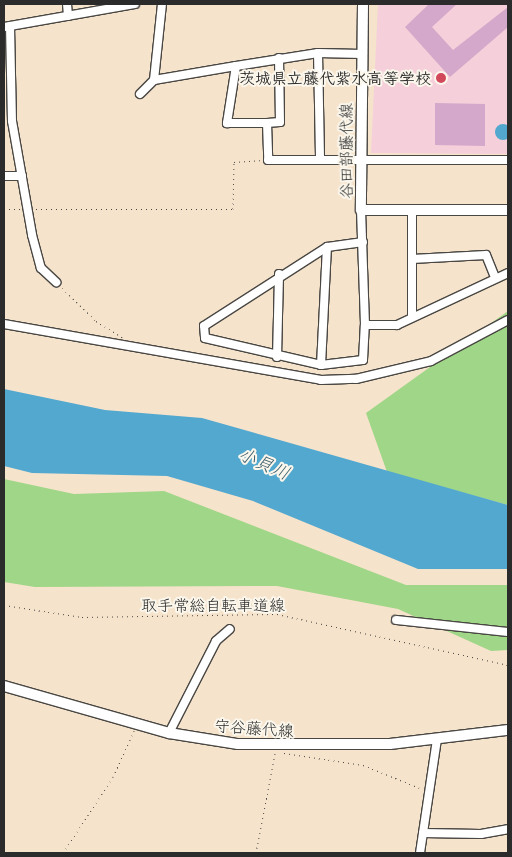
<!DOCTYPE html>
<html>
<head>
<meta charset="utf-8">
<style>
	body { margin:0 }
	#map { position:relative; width:512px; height:857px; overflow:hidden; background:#f6e3cc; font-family:"Patrick Hand","Klee One",sans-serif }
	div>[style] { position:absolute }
	.built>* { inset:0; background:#f5cfd9 }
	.green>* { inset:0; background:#a0d687 }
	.water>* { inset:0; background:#53a8cf }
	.round { border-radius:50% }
	.building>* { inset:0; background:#d4a8ca }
	.path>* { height:1px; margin-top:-0.5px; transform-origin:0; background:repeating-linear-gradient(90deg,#494743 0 1px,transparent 0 5px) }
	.roads { filter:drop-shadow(1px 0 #494743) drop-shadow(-1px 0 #494743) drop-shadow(0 1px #494743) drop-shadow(0 -1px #494743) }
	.minor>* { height:8px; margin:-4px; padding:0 4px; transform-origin:4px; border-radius:4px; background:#fff }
	.major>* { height:10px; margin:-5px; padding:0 5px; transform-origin:5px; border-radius:5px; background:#fff }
	.dots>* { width:14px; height:14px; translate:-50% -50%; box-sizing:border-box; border:2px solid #fbf7ec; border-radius:50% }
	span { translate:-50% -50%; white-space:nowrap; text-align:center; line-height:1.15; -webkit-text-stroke:4px #fbf7ec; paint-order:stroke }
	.poi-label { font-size:16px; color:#2b2b2b; font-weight:700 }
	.right { translate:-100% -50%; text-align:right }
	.street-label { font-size:16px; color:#2b2b2b }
	.water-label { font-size:18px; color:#3b5d6d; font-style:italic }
	.frame { position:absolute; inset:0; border:5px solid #2b2b2b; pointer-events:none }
</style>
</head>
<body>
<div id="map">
	<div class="built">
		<i style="clip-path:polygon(378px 4px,508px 4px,508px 154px,371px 153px)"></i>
	</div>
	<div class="green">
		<i style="clip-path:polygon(508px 311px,508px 505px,387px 472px,366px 413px)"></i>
		<i style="clip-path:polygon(4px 479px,74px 494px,164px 491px,406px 585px,508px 585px,508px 650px,491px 651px,398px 609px,277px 586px,35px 587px,4px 582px)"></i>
	</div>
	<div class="water">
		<i class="round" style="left:495px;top:124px;width:16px;height:16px"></i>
		<i style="clip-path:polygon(4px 389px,105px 410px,202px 418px,508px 505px,508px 569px,418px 569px,253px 501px,167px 476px,32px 473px,4px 466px)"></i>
	</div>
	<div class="building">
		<i style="clip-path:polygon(429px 4px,457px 4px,432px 27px,453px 50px,508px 7px,508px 27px,450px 77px,405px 27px)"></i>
		<i style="clip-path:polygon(435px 103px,485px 104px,485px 146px,435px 145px)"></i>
	</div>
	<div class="path">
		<i style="left:4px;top:209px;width:16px"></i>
		<i style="left:36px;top:209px;width:197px"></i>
		<i style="left:233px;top:209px;width:47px;rotate:-88.8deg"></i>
		<i style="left:234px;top:162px;width:26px;rotate:-4deg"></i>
		<i style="left:62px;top:288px;width:47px;rotate:44.1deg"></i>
		<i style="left:96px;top:321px;width:31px;rotate:32deg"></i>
		<i style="left:4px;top:605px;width:79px;rotate:8.7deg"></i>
		<i style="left:82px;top:617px;width:195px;rotate:-0.9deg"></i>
		<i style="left:277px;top:614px;width:237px;rotate:12.4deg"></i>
		<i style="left:284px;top:753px;width:80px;rotate:8.6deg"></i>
		<i style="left:363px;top:765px;width:64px;rotate:22.1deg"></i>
		<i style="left:63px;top:853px;width:91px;rotate:-56.7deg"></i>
		<i style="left:113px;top:777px;width:51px;rotate:-65.5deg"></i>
		<i style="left:256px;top:853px;width:102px;rotate:-79.2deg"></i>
	</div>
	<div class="roads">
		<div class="minor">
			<i style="left:67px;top:4px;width:12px;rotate:85deg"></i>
			<i style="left:10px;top:26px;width:95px;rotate:88.8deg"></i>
			<i style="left:12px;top:121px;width:116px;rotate:80deg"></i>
			<i style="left:32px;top:235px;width:34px;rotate:75deg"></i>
			<i style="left:41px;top:268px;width:21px;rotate:43deg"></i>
			<i style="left:4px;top:27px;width:133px;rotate:-10deg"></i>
			<i style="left:318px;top:53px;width:105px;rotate:88.9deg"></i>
			<i style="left:362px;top:54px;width:44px;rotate:-178.7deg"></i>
			<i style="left:318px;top:53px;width:83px;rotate:171deg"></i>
			<i style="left:236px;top:66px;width:58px;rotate:99deg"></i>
			<i style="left:227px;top:123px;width:40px"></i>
			<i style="left:267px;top:123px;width:37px;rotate:88deg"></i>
			<i style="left:268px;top:160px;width:240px"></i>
			<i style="left:154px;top:80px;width:83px;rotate:-9.7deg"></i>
			<i style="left:140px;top:94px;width:20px;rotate:-45deg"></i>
			<i style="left:154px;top:80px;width:76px;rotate:-84deg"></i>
			<i style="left:267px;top:123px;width:13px;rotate:-4deg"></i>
			<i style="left:280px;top:122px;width:64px;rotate:-90.9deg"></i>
			<i style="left:4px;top:176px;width:18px"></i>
			<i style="left:361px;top:210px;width:115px;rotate:88deg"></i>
			<i style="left:365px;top:325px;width:32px"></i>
			<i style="left:397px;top:325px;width:123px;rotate:-25.1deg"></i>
			<i style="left:363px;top:242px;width:36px;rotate:172deg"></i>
			<i style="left:327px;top:247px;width:146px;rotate:147.3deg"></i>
			<i style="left:204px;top:326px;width:12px;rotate:85deg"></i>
			<i style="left:205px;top:338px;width:119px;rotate:13.1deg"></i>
			<i style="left:321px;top:365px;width:42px;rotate:-6.8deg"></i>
			<i style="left:363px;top:360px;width:35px;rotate:-87deg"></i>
			<i style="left:412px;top:259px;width:74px;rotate:-3.1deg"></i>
			<i style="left:486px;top:255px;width:24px;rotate:68deg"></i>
			<i style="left:412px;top:316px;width:106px;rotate:-90deg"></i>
			<i style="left:4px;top:324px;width:322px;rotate:10deg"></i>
			<i style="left:321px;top:380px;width:35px;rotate:-2deg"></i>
			<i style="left:356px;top:379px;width:77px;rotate:-13.5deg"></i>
			<i style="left:431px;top:361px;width:87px;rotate:-28deg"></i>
			<i style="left:277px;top:357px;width:83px;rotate:-88.6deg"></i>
			<i style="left:321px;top:365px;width:118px;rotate:-87.1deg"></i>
			<i style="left:396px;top:620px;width:113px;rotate:6.1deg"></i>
			<i style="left:169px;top:733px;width:103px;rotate:-62.9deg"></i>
			<i style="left:216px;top:641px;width:18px;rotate:-41deg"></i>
			<i style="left:423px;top:833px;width:58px;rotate:1deg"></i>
			<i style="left:481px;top:834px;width:27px;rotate:-10deg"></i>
			<i style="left:420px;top:853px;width:115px;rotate:-81.5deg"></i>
		</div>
		<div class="major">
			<i style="left:363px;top:4px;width:206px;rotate:90.6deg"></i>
			<i style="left:361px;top:210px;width:147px"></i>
			<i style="left:4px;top:686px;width:172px;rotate:15.9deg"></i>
			<i style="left:169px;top:733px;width:70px;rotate:9.1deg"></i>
			<i style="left:238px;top:744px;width:152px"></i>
			<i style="left:390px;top:744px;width:119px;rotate:-6.8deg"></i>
		</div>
	</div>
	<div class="dots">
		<i style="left:441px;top:78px;background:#d1495b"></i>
	</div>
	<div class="poi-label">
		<span class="right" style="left:431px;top:78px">茨城県立藤代紫水高等学校</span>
	</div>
	<div class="street-label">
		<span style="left:346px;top:151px;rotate:-90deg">谷田部藤代線</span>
		<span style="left:213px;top:605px">取手常総自転車道線</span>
		<span style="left:254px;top:728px;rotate:4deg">守谷藤代線</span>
	</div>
	<div class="water-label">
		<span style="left:264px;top:464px;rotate:24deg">小貝川</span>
	</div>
	<div class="frame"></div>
</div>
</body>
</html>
